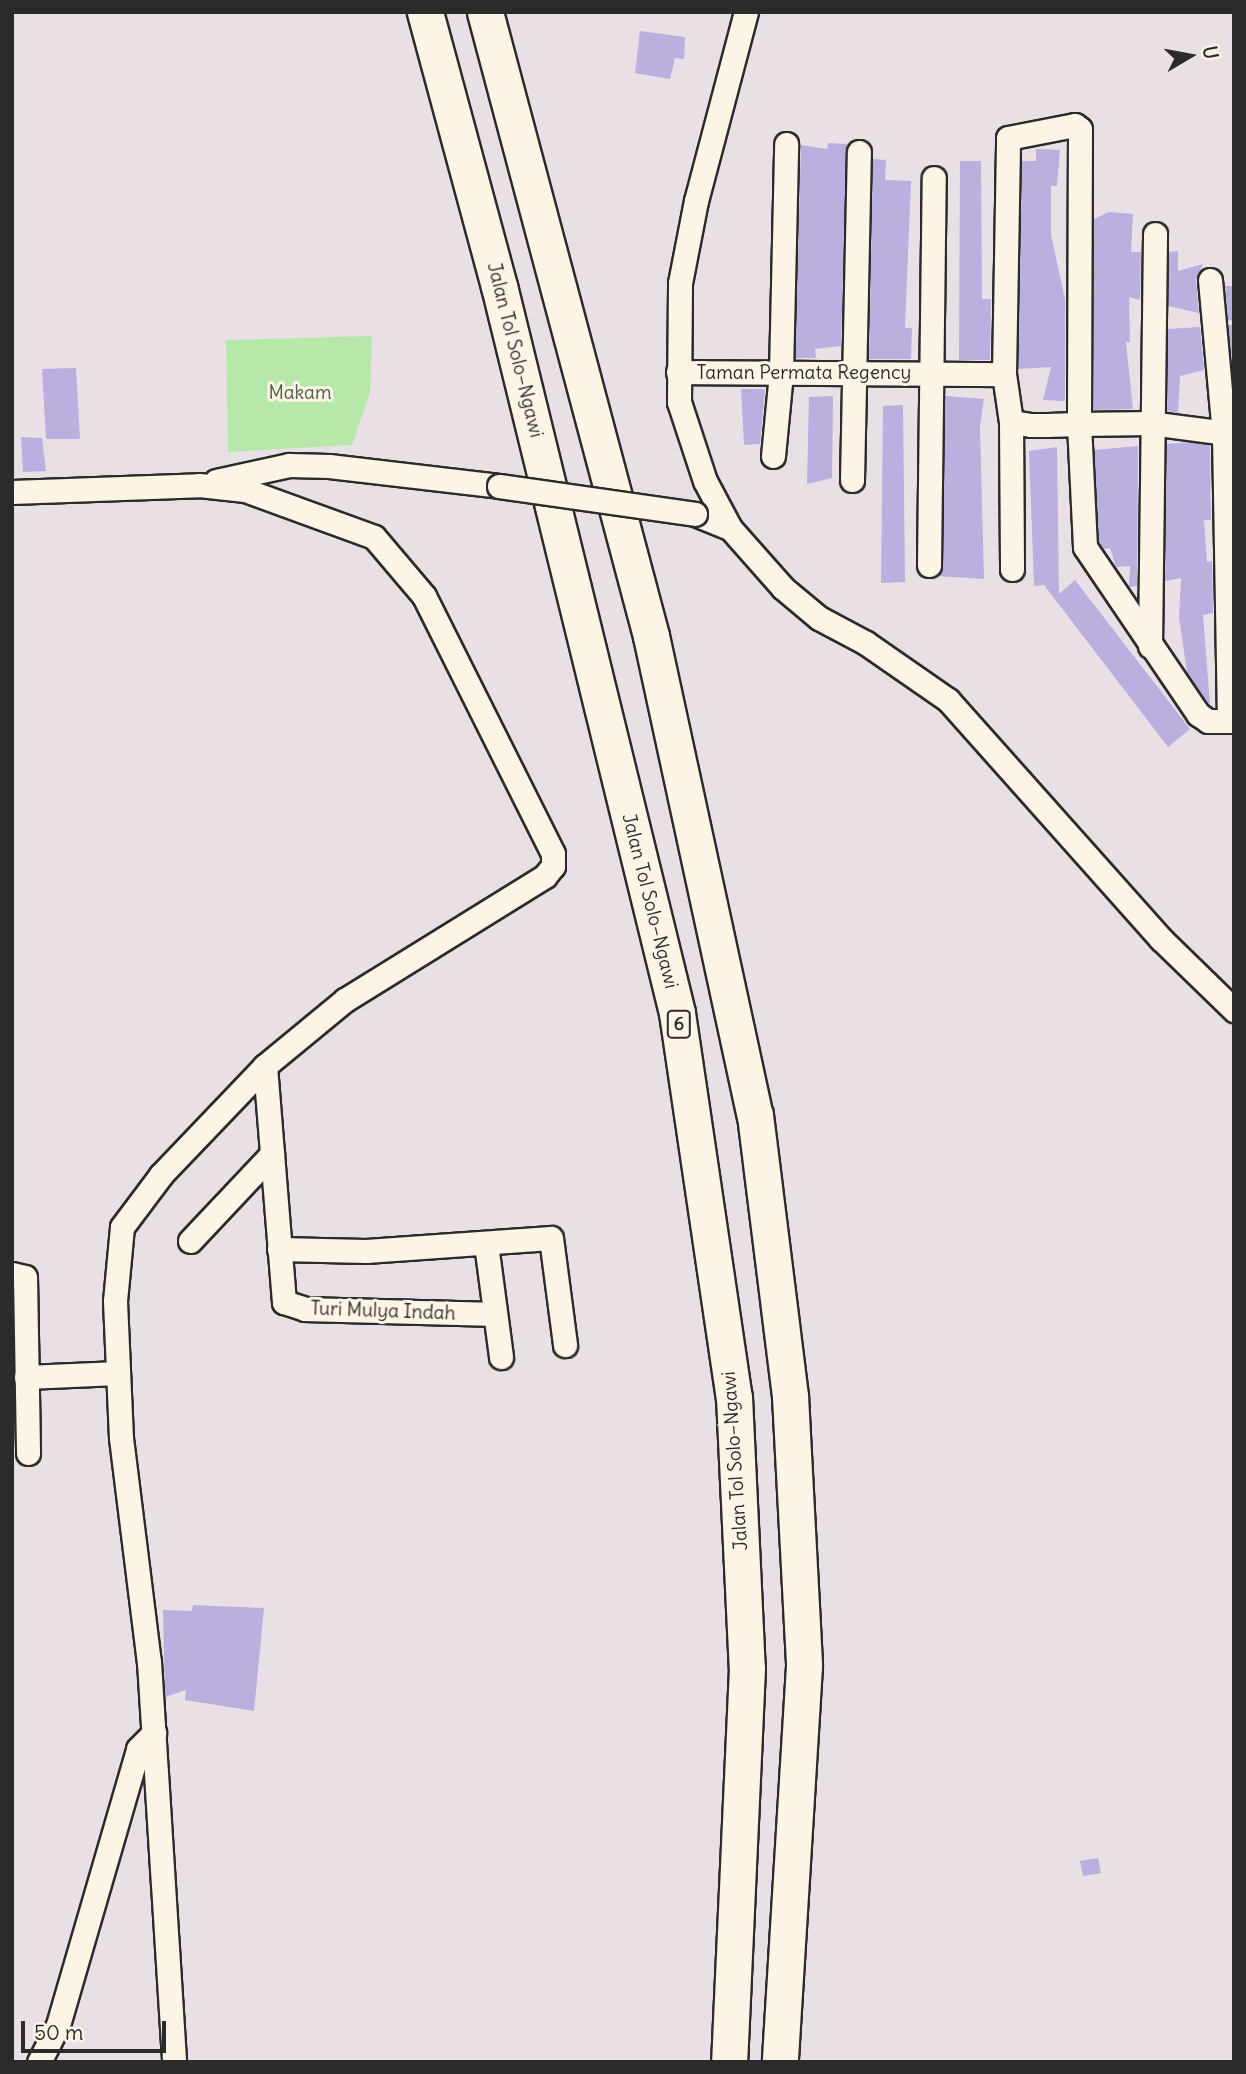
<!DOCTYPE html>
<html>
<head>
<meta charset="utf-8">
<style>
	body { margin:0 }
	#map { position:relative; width:1246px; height:2074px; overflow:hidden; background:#e8e0e4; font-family:Delius,sans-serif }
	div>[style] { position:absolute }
	.green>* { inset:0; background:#b6e9a9 }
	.building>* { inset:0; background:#bbafe0 }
	.roads { filter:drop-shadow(2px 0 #2b2b2b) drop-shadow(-2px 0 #2b2b2b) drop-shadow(0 2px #2b2b2b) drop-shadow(0 -2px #2b2b2b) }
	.minor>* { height:23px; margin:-11.5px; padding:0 11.5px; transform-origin:11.5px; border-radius:11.5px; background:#fcf5e5 }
	.highway>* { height:35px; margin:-17.5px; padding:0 17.5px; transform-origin:17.5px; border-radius:17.5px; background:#fcf5e5 }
	.bridges { filter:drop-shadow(2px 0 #2b2b2b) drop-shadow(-2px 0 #2b2b2b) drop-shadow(0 2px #2b2b2b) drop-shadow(0 -2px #2b2b2b) }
	.minor-bridge>* { height:23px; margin:-11.5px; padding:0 11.5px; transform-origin:11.5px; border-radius:11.5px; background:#fcf5e5 }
	span { translate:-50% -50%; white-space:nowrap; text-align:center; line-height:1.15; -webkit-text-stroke:6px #fcf5e5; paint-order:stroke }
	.shield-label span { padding:2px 5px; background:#fcf5e5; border:2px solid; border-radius:5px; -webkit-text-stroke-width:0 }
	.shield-label { font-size:18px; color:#2b2b2b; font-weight:700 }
	.street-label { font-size:19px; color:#2b2b2b }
	.park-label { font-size:19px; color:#4e5a4a }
	.frame { position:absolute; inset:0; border:14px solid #2b2b2b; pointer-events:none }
	.north { position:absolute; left:1155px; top:21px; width:70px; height:70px; -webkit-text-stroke:5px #fcf5e5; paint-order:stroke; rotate:80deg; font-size:19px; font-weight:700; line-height:28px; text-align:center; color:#2b2b2b }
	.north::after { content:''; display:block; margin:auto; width:24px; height:32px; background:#2b2b2b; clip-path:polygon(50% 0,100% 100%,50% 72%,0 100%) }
	.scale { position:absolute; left:21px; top:2021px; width:145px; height:32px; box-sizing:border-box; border:4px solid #2b2b2b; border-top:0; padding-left:9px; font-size:21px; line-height:24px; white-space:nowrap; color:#2b2b2b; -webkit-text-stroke:5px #fcf5e5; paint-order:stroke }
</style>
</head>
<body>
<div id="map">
	<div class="green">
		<i style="clip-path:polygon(372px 336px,370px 393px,352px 445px,228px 452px,226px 340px)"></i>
	</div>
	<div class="building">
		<i style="clip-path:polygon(640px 31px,685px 37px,684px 59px,675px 58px,670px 79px,635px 73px)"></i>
		<i style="clip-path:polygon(828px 143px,847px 144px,841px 346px,815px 349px,816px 358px,795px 358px,801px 145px,827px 149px)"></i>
		<i style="clip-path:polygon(1036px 149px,1060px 150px,1057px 186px,1051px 186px,1051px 235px,1065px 299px,1065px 401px,1043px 400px,1051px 367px,1018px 369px,1022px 161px,1036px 161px)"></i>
		<i style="clip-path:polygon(873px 159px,886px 160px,885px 180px,911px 181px,905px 328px,912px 328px,911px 359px,869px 359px)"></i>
		<i style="clip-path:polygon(960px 161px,981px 161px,982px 299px,991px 299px,990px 360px,959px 360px)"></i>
		<i style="clip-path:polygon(1109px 212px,1133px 214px,1131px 252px,1141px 252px,1140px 300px,1129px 297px,1130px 342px,1126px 342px,1133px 409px,1093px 410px,1094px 219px)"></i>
		<i style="clip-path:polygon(1178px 251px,1178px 271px,1203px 264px,1196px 281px,1199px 313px,1168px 306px,1169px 252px)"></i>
		<i style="clip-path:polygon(1225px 286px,1234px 286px,1234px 321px,1228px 320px)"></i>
		<i style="clip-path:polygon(1228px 325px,1234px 325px,1232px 363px)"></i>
		<i style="clip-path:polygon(1200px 327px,1204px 370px,1180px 376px,1178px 413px,1167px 411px,1168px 329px)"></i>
		<i style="clip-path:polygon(76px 368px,80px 439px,46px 439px,42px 369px)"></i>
		<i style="clip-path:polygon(741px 389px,765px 389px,760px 444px,744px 445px)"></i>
		<i style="clip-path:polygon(833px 396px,832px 478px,807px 484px,809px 397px)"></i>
		<i style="clip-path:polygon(945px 396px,984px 399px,980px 426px,984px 579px,937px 576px,943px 565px)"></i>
		<i style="clip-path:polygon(903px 405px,905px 582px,881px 583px,883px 406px)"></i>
		<i style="clip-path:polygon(21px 437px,42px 438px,46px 471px,23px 472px)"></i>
		<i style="clip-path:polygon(1191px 442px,1210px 445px,1211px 520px,1204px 520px,1207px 562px,1212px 561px,1213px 613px,1203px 615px,1210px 705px,1187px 672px,1179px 618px,1181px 578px,1165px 581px,1166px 444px)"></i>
		<i style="clip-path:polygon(1138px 446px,1137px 586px,1129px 587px,1130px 566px,1116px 567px,1110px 548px,1104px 549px,1099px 542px,1094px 450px)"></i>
		<i style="clip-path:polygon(1057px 447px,1059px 594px,1075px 580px,1190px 729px,1168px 747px,1044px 585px,1034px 586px,1029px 451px)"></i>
		<i style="clip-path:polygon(193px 1605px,264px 1608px,254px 1711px,185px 1700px,186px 1690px,165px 1697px,163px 1610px,192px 1611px)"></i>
		<i style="clip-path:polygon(1098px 1858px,1101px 1873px,1083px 1876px,1080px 1861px)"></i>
	</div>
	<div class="roads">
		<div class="minor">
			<i style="left:1210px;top:280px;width:155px;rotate:84.8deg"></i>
			<i style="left:1224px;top:434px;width:287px;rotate:89deg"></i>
			<i style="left:678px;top:372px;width:326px;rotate:0.4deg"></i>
			<i style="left:1011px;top:422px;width:147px;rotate:89.6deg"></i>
			<i style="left:1234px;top:434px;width:84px;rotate:-172.5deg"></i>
			<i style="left:1151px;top:423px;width:72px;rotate:179.2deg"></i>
			<i style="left:1079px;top:424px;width:32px;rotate:178deg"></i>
			<i style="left:1047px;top:425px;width:16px;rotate:180deg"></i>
			<i style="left:1031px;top:425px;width:20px;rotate:-171deg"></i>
			<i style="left:1011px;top:422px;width:49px;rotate:-98.3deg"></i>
			<i style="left:1004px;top:374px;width:236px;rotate:-89deg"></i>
			<i style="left:1008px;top:138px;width:68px;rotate:-11deg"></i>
			<i style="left:1075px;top:125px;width:6px;rotate:39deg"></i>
			<i style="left:1080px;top:129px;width:295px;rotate:90.2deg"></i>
			<i style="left:1079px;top:424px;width:123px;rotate:87.2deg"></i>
			<i style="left:1085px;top:547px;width:202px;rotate:55.9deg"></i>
			<i style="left:1198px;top:714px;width:12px;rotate:35deg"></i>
			<i style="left:1208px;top:721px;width:26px"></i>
			<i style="left:773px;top:456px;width:83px;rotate:-84.5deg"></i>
			<i style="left:781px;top:373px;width:229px;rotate:-88.7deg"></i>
			<i style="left:852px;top:480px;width:328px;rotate:-88.8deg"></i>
			<i style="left:216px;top:481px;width:75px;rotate:-12.4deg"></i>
			<i style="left:289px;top:465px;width:40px;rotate:1.4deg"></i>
			<i style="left:329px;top:466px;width:171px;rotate:6.7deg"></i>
			<i style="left:12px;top:492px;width:187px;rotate:-2.1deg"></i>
			<i style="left:199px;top:485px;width:46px;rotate:6.2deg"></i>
			<i style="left:245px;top:490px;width:137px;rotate:20deg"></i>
			<i style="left:374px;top:537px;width:77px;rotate:49.7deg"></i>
			<i style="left:424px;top:596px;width:288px;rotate:63.4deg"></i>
			<i style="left:553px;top:854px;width:12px;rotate:90deg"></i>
			<i style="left:553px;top:866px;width:13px;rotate:129deg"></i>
			<i style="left:545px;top:876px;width:235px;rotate:148.2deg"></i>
			<i style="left:345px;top:1000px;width:104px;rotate:140.5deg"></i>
			<i style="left:265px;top:1066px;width:151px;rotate:133.7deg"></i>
			<i style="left:161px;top:1175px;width:65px;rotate:126.9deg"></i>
			<i style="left:122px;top:1227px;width:74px;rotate:95.4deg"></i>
			<i style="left:115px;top:1301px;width:137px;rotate:87.5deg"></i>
			<i style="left:121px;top:1438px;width:226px;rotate:82.9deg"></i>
			<i style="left:149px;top:1662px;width:401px;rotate:86.4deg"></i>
			<i style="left:695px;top:514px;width:38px;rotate:22deg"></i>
			<i style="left:730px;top:528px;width:53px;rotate:-118deg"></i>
			<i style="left:705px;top:481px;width:83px;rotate:-108.2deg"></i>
			<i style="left:679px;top:402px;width:119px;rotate:-89.5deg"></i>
			<i style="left:680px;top:283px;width:84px;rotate:-79deg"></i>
			<i style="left:696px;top:201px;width:196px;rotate:-75.2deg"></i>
			<i style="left:730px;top:528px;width:80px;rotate:48.5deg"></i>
			<i style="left:783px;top:588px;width:47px;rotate:39.8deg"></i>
			<i style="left:819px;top:618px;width:53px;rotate:28deg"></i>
			<i style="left:866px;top:643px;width:100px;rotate:34.8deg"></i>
			<i style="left:948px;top:700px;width:320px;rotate:48.3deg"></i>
			<i style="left:1161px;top:939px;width:102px;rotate:44.2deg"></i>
			<i style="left:929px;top:565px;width:387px;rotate:-89.3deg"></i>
			<i style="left:1150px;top:646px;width:412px;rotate:-89.3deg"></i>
			<i style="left:265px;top:1066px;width:237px;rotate:85.4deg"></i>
			<i style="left:284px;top:1302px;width:22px;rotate:18deg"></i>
			<i style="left:305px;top:1309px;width:190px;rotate:1.5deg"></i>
			<i style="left:190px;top:1241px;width:120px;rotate:-46.7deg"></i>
			<i style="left:486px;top:1244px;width:114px;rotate:82.4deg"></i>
			<i style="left:279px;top:1249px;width:87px;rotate:1.3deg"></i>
			<i style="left:366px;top:1251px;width:185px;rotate:-4deg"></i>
			<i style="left:551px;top:1238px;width:108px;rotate:82.5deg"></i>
			<i style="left:12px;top:1274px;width:13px;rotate:13deg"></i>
			<i style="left:25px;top:1277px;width:176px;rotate:89deg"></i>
			<i style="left:26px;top:1377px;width:92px;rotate:-2.5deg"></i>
			<i style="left:39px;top:2062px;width:42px;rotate:-62.8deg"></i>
			<i style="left:58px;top:2025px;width:287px;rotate:-73.8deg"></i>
			<i style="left:138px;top:1749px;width:23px;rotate:-45deg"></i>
		</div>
		<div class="highway">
			<i style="left:425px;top:12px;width:284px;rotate:74.9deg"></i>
			<i style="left:499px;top:286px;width:748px;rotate:76.24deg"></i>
			<i style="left:677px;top:1013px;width:388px;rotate:81.6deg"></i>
			<i style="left:734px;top:1397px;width:271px;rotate:87.3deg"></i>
			<i style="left:747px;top:1668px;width:394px;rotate:92.6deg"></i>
			<i style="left:485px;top:12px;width:646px;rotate:75.1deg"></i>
			<i style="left:651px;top:636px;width:490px;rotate:77.8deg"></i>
			<i style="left:755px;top:1115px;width:283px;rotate:82.9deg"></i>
			<i style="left:790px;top:1396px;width:270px;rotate:87deg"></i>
			<i style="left:804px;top:1666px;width:397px;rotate:93.5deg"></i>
		</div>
	</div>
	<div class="bridges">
		<div class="minor-bridge">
			<i style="left:499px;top:486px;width:198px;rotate:8.1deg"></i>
		</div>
	</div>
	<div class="shield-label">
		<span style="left:679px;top:1024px">6</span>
	</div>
	<div class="street-label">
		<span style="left:515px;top:350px;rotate:76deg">Jalan Tol Solo–Ngawi</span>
		<span style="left:804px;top:373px">Taman Permata Regency</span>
		<span style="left:650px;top:901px;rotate:76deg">Jalan Tol Solo–Ngawi</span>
		<span style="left:383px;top:1311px;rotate:2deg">Turi Mulya Indah</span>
		<span style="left:735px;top:1461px;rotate:-94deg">Jalan Tol Solo–Ngawi</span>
	</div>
	<div class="park-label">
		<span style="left:300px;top:393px">Makam</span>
	</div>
	<div class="frame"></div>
	<div class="north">U</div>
	<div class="scale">50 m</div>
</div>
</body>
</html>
